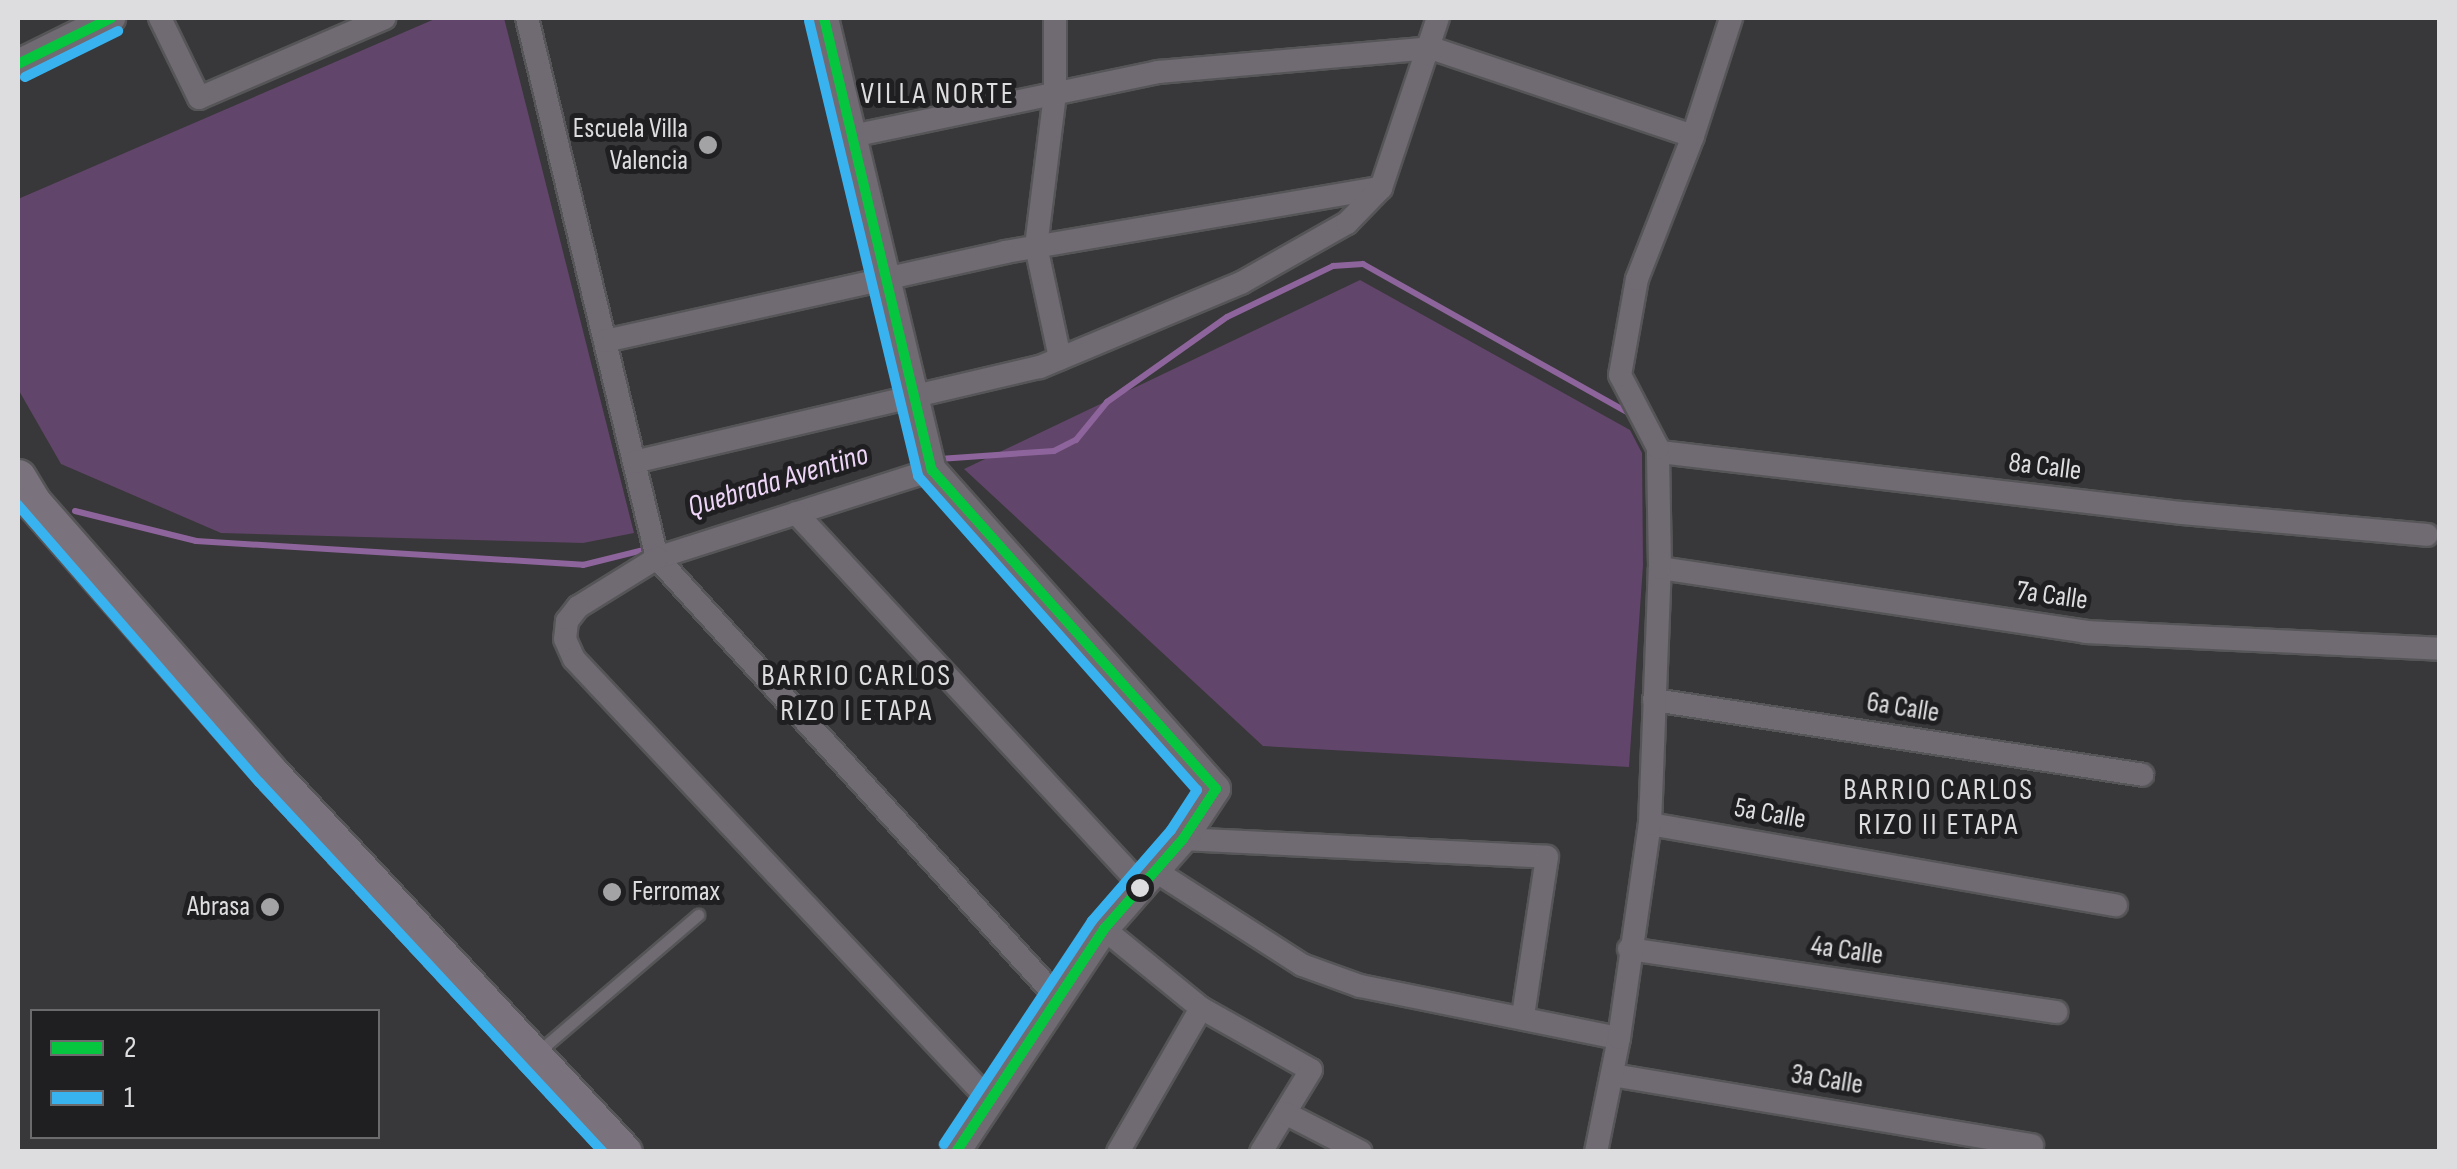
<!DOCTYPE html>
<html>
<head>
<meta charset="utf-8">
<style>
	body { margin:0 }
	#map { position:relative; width:2457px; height:1169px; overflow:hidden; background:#383739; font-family:"Sofia Sans Condensed",sans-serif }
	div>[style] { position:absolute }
	.green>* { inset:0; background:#61456a }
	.stream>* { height:6px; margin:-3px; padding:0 3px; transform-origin:3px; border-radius:3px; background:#8d649b }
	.roads { filter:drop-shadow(2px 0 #565557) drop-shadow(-2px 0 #565557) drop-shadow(0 2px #565557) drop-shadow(0 -2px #565557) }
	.service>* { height:11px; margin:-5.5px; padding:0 5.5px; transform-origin:5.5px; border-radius:5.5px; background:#706a73 }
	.minor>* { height:22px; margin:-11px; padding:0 11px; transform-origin:11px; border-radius:11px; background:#706a73 }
	.tertiary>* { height:28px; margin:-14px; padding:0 14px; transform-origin:14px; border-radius:14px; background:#706a73 }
	.primary>* { height:35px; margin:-17.5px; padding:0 17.5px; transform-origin:17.5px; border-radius:17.5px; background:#7a737e }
	.bus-1>* { height:10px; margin:-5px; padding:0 5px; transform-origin:5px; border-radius:5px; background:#06c640 }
	.bus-2>* { height:10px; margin:-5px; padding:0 5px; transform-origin:5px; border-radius:5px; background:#38b3f0 }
	.dots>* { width:28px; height:28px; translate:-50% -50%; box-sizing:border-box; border:5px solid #1f1e20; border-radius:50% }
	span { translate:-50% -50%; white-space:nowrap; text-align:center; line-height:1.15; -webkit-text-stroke:10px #1f1e20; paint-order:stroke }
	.poi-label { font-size:28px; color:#dddcde }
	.right { translate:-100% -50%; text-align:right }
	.left { translate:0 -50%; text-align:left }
	.street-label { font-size:28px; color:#dddcde }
	.neighbourhood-label { font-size:30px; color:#dddcde; letter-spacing:2.5px }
	.water-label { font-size:30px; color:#eed6f8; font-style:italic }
	.frame { position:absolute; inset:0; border:20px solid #dddcde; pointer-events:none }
	.legend { position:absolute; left:30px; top:1009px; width:350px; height:130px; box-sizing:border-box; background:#1f1e20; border:2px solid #6b6a6c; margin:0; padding:12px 18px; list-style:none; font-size:30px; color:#dddcde }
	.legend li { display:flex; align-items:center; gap:20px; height:50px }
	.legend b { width:50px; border:2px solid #6b6a6c }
</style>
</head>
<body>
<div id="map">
	<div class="green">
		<i style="clip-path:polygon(437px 18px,504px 18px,634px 533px,583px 543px,221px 533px,61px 464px,18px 389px,18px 199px)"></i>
		<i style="clip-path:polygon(1360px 280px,1630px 430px,1642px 453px,1643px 565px,1629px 767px,1263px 746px,964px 469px)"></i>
	</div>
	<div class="stream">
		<i style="left:939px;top:459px;width:115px;rotate:-4deg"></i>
		<i style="left:1054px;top:451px;width:25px;rotate:-27deg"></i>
		<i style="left:1076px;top:440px;width:49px;rotate:-50.8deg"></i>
		<i style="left:1107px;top:402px;width:147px;rotate:-35.3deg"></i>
		<i style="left:1227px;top:317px;width:118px;rotate:-25.7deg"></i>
		<i style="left:1333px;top:266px;width:30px;rotate:-4deg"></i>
		<i style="left:1363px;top:264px;width:308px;rotate:29.3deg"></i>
		<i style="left:75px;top:511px;width:125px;rotate:13.9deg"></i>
		<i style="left:196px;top:541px;width:388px;rotate:3.5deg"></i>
		<i style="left:583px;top:565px;width:70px;rotate:-14deg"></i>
	</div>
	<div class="roads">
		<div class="service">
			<i style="left:538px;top:1052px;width:211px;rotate:-40.6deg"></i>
		</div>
		<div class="minor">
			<i style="left:160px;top:18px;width:89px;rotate:64deg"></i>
			<i style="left:199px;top:98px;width:202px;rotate:-23.3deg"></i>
			<i style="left:527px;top:18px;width:555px;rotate:76.46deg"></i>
			<i style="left:657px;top:558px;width:592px;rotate:47.67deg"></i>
			<i style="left:1055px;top:18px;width:76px;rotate:90deg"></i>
			<i style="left:1055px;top:94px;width:153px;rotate:97.1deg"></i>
			<i style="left:1036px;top:246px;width:115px;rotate:77.9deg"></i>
			<i style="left:852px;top:136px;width:313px;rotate:-11.8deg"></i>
			<i style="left:1158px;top:72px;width:274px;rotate:-5deg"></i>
			<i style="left:1431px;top:48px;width:276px;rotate:18.6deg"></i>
			<i style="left:605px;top:341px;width:410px;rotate:-12.5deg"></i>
			<i style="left:1005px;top:252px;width:381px;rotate:-9.7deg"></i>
			<i style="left:1658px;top:448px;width:4px;rotate:63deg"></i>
			<i style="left:1660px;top:452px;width:526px;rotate:6.67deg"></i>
			<i style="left:2182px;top:513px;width:246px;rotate:5.1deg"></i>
			<i style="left:634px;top:462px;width:417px;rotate:-13.2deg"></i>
			<i style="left:1040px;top:367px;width:218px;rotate:-22.7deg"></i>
			<i style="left:1241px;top:283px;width:122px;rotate:-29.5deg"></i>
			<i style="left:1347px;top:223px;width:49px;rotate:-45.8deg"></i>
			<i style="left:1381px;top:188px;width:179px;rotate:-71.5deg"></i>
			<i style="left:932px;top:470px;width:289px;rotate:162.3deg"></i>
			<i style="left:657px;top:558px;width:93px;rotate:148.2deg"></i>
			<i style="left:578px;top:607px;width:18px;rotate:128deg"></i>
			<i style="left:567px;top:621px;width:18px;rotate:96deg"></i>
			<i style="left:565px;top:639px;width:22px;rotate:66deg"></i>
			<i style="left:574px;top:659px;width:606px;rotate:46.74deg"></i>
			<i style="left:796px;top:513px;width:506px;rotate:47.16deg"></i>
			<i style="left:1660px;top:568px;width:431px;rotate:8.5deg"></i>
			<i style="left:2086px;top:632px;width:354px;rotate:2.7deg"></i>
			<i style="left:1654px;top:700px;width:494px;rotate:8.7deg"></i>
			<i style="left:1650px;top:824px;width:473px;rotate:9.9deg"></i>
			<i style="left:1183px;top:839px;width:364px;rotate:2.8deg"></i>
			<i style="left:1547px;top:857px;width:161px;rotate:98.6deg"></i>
			<i style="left:1154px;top:870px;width:176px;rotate:32.7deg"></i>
			<i style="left:1302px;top:965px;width:62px;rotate:19.9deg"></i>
			<i style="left:1360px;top:986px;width:264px;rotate:11.4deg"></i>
			<i style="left:1104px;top:929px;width:125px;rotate:39.2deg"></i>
			<i style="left:1201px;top:1008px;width:126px;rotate:29.4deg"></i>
			<i style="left:1311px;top:1070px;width:96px;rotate:121.4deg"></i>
			<i style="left:1629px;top:949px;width:432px;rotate:8.4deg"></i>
			<i style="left:1612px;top:1075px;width:426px;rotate:9.5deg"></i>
			<i style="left:1285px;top:1113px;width:85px;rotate:27.2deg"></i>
			<i style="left:1118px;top:1152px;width:166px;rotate:-60deg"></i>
			<i style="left:1596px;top:1152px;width:116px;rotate:-78.6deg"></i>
			<i style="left:1619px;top:1038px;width:216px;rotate:-81.8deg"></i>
			<i style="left:1650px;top:824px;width:256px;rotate:-87.8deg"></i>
			<i style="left:1660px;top:568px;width:120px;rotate:-91deg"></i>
			<i style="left:1658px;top:448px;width:82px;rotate:-117.5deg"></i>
			<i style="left:1620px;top:375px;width:97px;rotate:-80deg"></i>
			<i style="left:1637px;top:279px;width:154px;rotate:-68.6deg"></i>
			<i style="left:1693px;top:136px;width:124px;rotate:-72.1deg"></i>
		</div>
		<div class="tertiary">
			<i style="left:824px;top:18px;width:465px;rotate:76.6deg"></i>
			<i style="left:932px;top:470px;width:427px;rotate:48.3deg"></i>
			<i style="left:1216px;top:789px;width:60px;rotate:123.4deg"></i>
			<i style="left:1183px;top:839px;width:120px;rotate:131.3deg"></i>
			<i style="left:1104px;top:929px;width:268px;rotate:123.6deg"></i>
			<i style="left:18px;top:64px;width:104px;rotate:-26.3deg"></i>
		</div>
		<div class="primary">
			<i style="left:18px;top:477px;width:29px;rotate:59deg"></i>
			<i style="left:33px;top:502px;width:359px;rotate:48.7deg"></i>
			<i style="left:270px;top:772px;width:519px;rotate:47.03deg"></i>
		</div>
	</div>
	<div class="bus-1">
		<i style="left:824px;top:18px;width:465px;rotate:76.6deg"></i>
		<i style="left:932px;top:470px;width:427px;rotate:48.3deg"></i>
		<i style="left:18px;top:64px;width:104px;rotate:-26.3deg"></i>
		<i style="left:956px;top:1152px;width:268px;rotate:-56.4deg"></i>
		<i style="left:1104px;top:929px;width:120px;rotate:-48.7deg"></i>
		<i style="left:1183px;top:839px;width:60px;rotate:-56.6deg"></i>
	</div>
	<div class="bus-2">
		<i style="left:809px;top:21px;width:468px;rotate:76.5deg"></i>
		<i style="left:918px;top:476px;width:420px;rotate:48.4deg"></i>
		<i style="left:1197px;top:790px;width:48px;rotate:123deg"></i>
		<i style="left:1171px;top:830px;width:121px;rotate:131deg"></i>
		<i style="left:1092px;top:921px;width:268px;rotate:123.6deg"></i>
		<i style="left:25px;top:77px;width:104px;rotate:-26.3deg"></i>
		<i style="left:18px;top:505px;width:367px;rotate:49deg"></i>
		<i style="left:259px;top:782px;width:505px;rotate:47.09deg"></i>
	</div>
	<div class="dots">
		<i style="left:708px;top:145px;background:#a3a2a4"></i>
		<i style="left:1140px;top:888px;background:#dddcde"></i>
		<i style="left:612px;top:892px;background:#a3a2a4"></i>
		<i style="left:270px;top:907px;background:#a3a2a4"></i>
	</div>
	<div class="poi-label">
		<span class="right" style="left:688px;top:145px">Escuela Villa<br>Valencia</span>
		<span class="left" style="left:632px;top:892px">Ferromax</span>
		<span class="right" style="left:250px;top:907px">Abrasa</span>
	</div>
	<div class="street-label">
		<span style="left:2045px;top:467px;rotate:7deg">8a Calle</span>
		<span style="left:2052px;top:596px;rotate:8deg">7a Calle</span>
		<span style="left:1903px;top:708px;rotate:9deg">6a Calle</span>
		<span style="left:1770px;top:814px;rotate:10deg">5a Calle</span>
		<span style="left:1847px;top:951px;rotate:8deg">4a Calle</span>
		<span style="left:1827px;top:1080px;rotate:9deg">3a Calle</span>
	</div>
	<div class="neighbourhood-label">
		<span style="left:938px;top:94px">VILLA NORTE</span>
		<span style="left:857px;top:693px">BARRIO CARLOS<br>RIZO I ETAPA</span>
		<span style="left:1939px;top:807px">BARRIO CARLOS<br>RIZO II ETAPA</span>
	</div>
	<div class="water-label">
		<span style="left:778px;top:481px;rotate:-17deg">Quebrada Aventino</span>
	</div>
	<div class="frame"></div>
	<ul class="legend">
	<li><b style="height:12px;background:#06c640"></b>2</li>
	<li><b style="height:12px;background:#38b3f0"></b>1</li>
	</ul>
</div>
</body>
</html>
